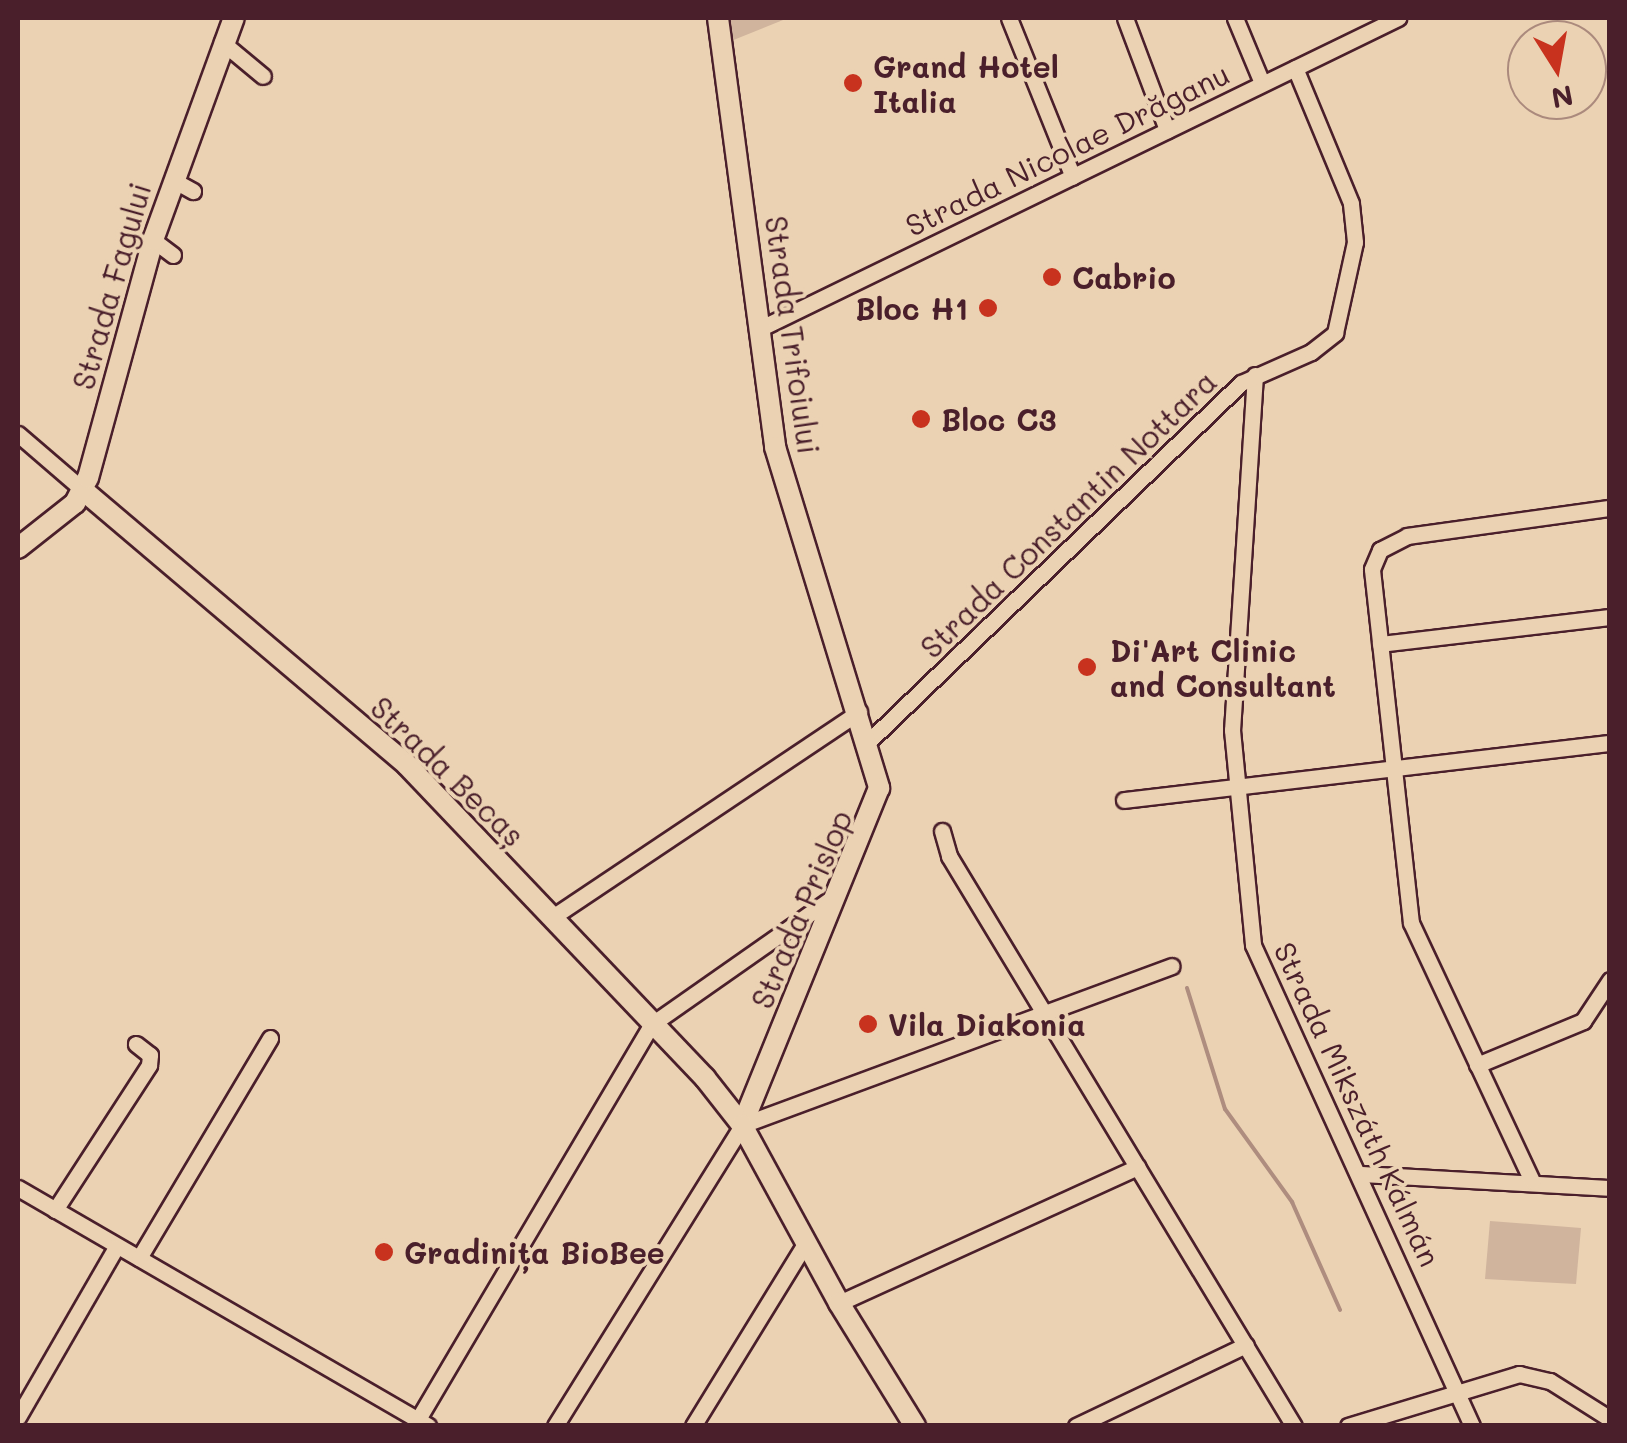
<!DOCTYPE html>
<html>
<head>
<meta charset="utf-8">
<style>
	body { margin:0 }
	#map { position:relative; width:1627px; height:1443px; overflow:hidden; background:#ebd2b3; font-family:Mali,sans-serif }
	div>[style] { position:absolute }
	.green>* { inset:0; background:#d0b49d }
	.stream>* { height:4px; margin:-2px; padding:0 2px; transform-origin:2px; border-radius:2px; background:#ae8d7f }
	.roads { filter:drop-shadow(2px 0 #4a1f2b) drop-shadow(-2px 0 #4a1f2b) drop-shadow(0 2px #4a1f2b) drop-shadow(0 -2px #4a1f2b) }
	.street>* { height:15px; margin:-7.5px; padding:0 7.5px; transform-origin:7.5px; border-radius:7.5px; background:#ebd2b3 }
	.secondary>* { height:20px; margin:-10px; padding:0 10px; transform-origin:10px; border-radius:10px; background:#ebd2b3 }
	.dots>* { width:28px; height:28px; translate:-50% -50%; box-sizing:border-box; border:5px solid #ebd2b3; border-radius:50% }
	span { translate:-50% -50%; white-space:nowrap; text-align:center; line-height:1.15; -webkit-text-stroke:8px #ebd2b3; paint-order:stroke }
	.poi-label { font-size:30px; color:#4a1f2b; font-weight:700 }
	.left { translate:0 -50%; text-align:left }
	.right { translate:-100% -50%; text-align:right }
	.street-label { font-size:30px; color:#4a1f2b }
	.frame { position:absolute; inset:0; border:20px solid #4a1f2b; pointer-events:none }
	.north { position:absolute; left:1507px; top:20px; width:100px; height:100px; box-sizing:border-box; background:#ebd2b3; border:2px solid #ab8a7d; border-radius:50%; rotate:169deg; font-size:28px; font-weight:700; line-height:40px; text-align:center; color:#4a1f2b }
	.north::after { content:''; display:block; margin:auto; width:35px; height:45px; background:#c8321e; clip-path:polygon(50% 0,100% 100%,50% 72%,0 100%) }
</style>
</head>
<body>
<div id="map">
	<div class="green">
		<i style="clip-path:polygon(728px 18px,788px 18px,731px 41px)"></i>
		<i style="clip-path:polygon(1490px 1221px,1581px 1228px,1576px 1284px,1485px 1279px)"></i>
	</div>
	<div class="stream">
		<i style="left:1187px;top:988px;width:127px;rotate:72.6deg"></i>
		<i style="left:1225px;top:1109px;width:115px;rotate:54.2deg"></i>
		<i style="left:1292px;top:1202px;width:118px;rotate:66deg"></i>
	</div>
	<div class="roads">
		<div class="street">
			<i style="left:1009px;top:18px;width:171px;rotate:68.1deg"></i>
			<i style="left:1125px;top:18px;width:120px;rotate:69.4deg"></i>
			<i style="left:1235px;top:18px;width:70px;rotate:67.4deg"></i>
			<i style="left:222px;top:42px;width:53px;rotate:39.7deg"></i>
			<i style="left:173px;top:180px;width:23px;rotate:29deg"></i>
			<i style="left:153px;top:240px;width:25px;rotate:37deg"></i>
			<i style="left:759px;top:329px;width:711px;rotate:-25.95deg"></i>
			<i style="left:1255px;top:375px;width:356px;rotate:93.7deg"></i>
			<i style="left:1232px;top:730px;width:216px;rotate:84.4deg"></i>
			<i style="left:1253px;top:945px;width:529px;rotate:65.52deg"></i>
			<i style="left:18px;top:434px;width:86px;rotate:40.7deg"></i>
			<i style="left:1380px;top:644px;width:232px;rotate:-6.7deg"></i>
			<i style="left:868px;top:742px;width:518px;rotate:-43.9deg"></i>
			<i style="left:1241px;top:383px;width:77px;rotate:-23.9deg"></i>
			<i style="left:1311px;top:352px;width:31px;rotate:-38deg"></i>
			<i style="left:1335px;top:333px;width:93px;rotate:-77.6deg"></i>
			<i style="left:1355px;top:242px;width:39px;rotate:-96deg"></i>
			<i style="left:1351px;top:203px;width:146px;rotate:-112.5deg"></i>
			<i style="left:1124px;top:800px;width:489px;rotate:-6.7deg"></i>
			<i style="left:942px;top:831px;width:26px;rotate:74deg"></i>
			<i style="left:949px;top:856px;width:666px;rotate:58.82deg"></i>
			<i style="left:551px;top:918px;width:371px;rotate:-33.8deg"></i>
			<i style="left:1477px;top:1065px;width:115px;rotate:-22.5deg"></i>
			<i style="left:1583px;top:1021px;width:49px;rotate:-56.6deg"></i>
			<i style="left:1360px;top:1174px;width:250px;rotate:3.2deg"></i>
			<i style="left:1532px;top:1181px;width:285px;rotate:-115.1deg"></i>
			<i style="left:1411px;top:923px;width:356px;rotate:-96.3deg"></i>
			<i style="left:1372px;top:569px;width:21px;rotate:-67deg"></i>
			<i style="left:1380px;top:550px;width:30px;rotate:-27deg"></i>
			<i style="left:1407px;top:536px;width:205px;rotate:-7.9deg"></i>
			<i style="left:18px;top:1188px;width:474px;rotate:30.1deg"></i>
			<i style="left:55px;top:1210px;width:173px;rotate:-57deg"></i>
			<i style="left:149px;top:1065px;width:10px;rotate:-84deg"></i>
			<i style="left:150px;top:1055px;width:18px;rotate:-142deg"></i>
			<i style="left:139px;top:1258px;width:256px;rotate:-59.2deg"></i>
			<i style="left:839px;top:1303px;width:328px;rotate:-24.5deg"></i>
			<i style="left:18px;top:1417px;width:196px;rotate:-60deg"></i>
			<i style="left:414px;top:1426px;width:467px;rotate:-59.4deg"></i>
			<i style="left:652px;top:1024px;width:225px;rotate:-35deg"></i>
			<i style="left:555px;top:1426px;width:354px;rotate:-58.1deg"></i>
			<i style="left:742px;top:1125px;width:458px;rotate:-20.3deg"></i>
			<i style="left:693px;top:1426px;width:216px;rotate:-58.4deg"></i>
			<i style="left:1076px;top:1426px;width:188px;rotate:-25.5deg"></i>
			<i style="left:1348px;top:1426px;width:179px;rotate:-16.9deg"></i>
			<i style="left:1519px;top:1374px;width:32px;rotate:13deg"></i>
			<i style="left:1550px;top:1381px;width:71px;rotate:32.3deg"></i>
		</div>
		<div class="secondary">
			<i style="left:718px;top:18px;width:433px;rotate:82.4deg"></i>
			<i style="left:775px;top:447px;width:357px;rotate:73deg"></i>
			<i style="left:879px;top:788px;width:364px;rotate:112.1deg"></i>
			<i style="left:83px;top:490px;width:425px;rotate:40.3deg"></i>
			<i style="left:407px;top:765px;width:432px;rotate:46.4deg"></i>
			<i style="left:705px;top:1078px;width:60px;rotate:51.8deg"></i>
			<i style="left:742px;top:1125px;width:203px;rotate:61.4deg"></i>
			<i style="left:839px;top:1303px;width:145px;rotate:58.3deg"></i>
			<i style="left:18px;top:548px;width:73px;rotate:-38.3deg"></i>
			<i style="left:75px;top:503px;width:28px;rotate:-63deg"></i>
			<i style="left:88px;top:478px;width:247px;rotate:-74.7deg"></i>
			<i style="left:153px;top:240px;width:236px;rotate:-70deg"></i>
		</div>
	</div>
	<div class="dots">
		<i style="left:853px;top:83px;background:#c8321e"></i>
		<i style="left:1052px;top:277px;background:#c8321e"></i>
		<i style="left:988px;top:308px;background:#c8321e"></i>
		<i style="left:921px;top:419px;background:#c8321e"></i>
		<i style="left:1087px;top:667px;background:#c8321e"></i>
		<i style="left:868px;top:1024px;background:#c8321e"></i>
		<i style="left:384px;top:1252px;background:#c8321e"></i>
	</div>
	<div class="poi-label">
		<span class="left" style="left:873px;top:83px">Grand Hotel<br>Italia</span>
		<span class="left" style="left:1072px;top:277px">Cabrio</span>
		<span class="right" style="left:968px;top:308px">Bloc H1</span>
		<span class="left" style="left:941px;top:419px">Bloc C3</span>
		<span class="left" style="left:1110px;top:667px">Di'Art Clinic<br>and Consultant</span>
		<span class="left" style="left:888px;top:1024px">Vila Diakonia</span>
		<span class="left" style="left:404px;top:1252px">Gradinița BioBee</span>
	</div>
	<div class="street-label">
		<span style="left:1067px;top:149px;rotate:-26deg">Strada Nicolae Drăganu</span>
		<span style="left:111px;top:286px;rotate:-74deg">Strada Fagului</span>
		<span style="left:793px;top:335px;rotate:82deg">Strada Trifoiului</span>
		<span style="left:1068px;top:514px;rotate:-44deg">Strada Constantin Nottara</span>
		<span style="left:448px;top:771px;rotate:44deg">Strada Becaș</span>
		<span style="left:801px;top:909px;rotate:-67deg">Strada Prislop</span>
		<span style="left:1358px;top:1104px;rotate:65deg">Strada Mikszáth Kálmán</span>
	</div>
	<div class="frame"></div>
	<div class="north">N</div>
</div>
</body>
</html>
